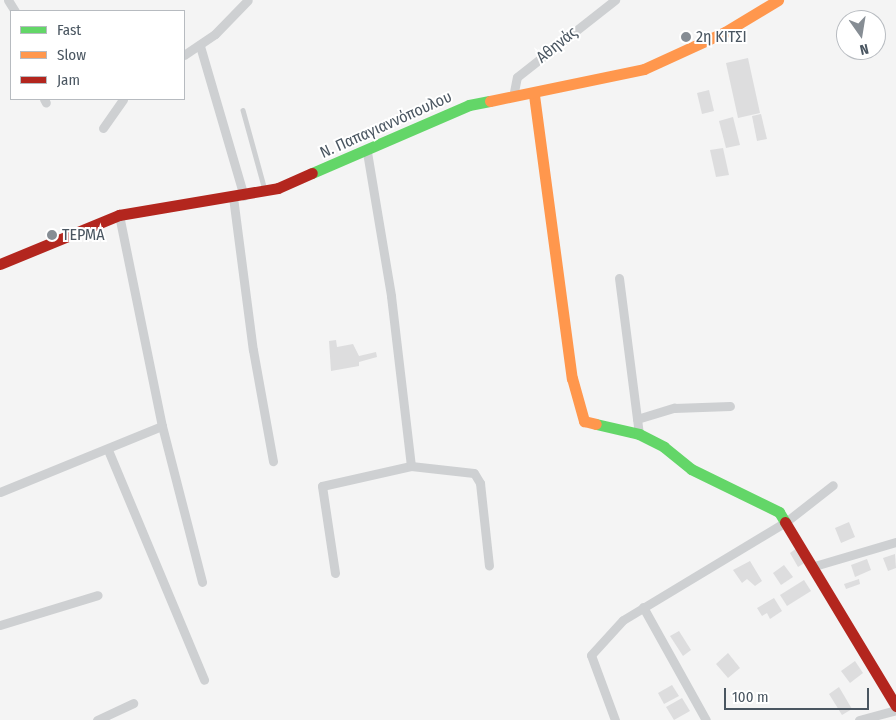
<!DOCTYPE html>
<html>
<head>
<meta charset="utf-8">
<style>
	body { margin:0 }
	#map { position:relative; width:896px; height:720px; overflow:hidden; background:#f4f4f4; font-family:"Fira Sans Condensed",sans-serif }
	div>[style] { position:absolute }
	.building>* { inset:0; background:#ddddde }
	.lane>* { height:4.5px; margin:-2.25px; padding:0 2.25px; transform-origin:2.25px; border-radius:2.25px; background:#ced0d2 }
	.street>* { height:9px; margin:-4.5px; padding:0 4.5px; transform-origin:4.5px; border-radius:4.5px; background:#ced0d2 }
	.fast>* { height:11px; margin:-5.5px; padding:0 5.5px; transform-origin:5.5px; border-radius:5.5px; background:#63d668 }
	.slow>* { height:11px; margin:-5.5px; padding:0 5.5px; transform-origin:5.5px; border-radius:5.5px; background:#ff974d }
	.jam>* { height:11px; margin:-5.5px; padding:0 5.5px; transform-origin:5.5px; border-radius:5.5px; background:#b3261e }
	.dots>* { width:14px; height:14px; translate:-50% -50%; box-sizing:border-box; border:2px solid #fff; border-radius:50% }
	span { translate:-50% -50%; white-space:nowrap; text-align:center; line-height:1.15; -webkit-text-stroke:4px #fff; paint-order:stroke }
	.poi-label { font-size:16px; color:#4a5661 }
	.left { translate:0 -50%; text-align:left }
	.street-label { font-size:16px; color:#4a5661 }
	.legend { position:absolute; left:10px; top:10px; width:175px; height:90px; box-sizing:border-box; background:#fff; border:1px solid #b7bbc0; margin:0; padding:6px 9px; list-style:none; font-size:15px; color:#4a5661 }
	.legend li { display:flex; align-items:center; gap:10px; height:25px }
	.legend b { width:25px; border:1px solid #b7bbc0 }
	.north { position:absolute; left:836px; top:10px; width:50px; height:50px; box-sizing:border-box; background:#fff; border:1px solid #b7bbc0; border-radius:50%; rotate:167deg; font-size:14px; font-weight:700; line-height:20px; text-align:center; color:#4a5661 }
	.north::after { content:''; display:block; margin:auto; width:18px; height:22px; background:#868d94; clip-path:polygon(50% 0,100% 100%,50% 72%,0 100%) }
	.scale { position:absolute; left:724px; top:688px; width:145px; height:22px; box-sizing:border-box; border:2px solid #4a5661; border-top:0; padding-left:6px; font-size:15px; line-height:18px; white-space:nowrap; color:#4a5661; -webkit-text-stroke:4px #fff; paint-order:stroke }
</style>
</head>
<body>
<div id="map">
	<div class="building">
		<i style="clip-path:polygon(748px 58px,760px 113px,738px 118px,726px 63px)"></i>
		<i style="clip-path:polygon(709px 90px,714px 111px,702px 114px,697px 93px)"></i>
		<i style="clip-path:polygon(761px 114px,767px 139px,757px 141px,752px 116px)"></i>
		<i style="clip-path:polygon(733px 117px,740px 145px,726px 148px,719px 121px)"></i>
		<i style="clip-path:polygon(723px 148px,729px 175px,716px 177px,710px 150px)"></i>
		<i style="clip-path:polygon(336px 340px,337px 347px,353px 344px,359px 356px,376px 352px,377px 357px,359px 362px,359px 366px,331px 371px,329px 341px)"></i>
		<i style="clip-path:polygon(849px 522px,855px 537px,841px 543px,835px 528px)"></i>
		<i style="clip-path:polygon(797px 548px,806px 562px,798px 567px,790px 553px)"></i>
		<i style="clip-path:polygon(895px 554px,896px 568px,888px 571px,883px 558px)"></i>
		<i style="clip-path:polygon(867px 559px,871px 570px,855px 577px,851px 565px)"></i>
		<i style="clip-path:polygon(750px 561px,762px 581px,755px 586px,747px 579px,742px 583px,733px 570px)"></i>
		<i style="clip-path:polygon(784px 565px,793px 577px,781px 585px,773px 573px)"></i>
		<i style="clip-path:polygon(859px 579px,860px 584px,846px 589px,844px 584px)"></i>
		<i style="clip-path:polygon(804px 580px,811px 591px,787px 606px,780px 595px)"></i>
		<i style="clip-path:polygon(774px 598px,782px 611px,770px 619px,767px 613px,762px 616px,757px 608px)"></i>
		<i style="clip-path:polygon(679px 631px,691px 650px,683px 656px,670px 636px)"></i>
		<i style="clip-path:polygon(728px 653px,740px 668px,728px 678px,716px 664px)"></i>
		<i style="clip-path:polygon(855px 661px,863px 673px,850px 683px,841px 671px)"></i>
		<i style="clip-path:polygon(672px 685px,679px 696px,664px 704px,658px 693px)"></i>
		<i style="clip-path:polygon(839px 687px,852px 709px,842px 715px,829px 694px)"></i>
		<i style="clip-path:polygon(682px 698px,690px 711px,674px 720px,666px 707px)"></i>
	</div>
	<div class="lane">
		<i style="left:243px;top:110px;width:83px;rotate:74.6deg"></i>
	</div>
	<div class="street">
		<i style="left:8px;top:0;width:13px;rotate:58deg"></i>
		<i style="left:200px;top:46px;width:156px;rotate:73.7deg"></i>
		<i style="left:184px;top:55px;width:37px;rotate:-34deg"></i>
		<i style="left:215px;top:34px;width:47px;rotate:-45.9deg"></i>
		<i style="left:513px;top:97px;width:20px;rotate:-79deg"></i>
		<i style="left:517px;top:77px;width:125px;rotate:-38.2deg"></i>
		<i style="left:44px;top:99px;width:4px;rotate:63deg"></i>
		<i style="left:103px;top:128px;width:35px;rotate:-55deg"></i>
		<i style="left:367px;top:152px;width:146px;rotate:80.5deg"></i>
		<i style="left:391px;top:296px;width:171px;rotate:83.3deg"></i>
		<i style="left:233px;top:197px;width:154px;rotate:82.6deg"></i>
		<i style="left:253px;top:350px;width:113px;rotate:79.8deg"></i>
		<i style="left:119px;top:215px;width:215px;rotate:78.5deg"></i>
		<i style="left:162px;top:426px;width:161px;rotate:75.6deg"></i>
		<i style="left:619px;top:278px;width:157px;rotate:82.7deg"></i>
		<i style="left:637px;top:419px;width:39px;rotate:-17deg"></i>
		<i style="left:674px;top:408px;width:56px;rotate:-2deg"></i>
		<i style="left:108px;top:450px;width:249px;rotate:67.3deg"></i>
		<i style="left:0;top:492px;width:175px;rotate:-22.2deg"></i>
		<i style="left:811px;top:567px;width:89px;rotate:-16.4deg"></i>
		<i style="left:335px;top:573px;width:88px;rotate:-98.5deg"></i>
		<i style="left:322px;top:486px;width:91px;rotate:-12.7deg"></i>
		<i style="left:411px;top:466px;width:63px;rotate:6.3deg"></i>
		<i style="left:474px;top:473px;width:12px;rotate:59deg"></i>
		<i style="left:480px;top:483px;width:83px;rotate:83.8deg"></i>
		<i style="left:643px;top:607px;width:129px;rotate:60.9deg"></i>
		<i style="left:0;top:625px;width:102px;rotate:-17deg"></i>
		<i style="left:97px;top:720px;width:40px;rotate:-25deg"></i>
		<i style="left:615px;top:720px;width:69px;rotate:-110.3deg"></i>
		<i style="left:591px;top:655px;width:47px;rotate:-47.6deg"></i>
		<i style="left:623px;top:620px;width:192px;rotate:-31.1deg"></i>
		<i style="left:787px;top:521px;width:58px;rotate:-38deg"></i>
		<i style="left:859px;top:720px;width:38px;rotate:-15deg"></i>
	</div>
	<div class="fast">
		<i style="left:312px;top:173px;width:171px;rotate:-23.4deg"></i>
		<i style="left:469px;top:105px;width:21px;rotate:-11deg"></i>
		<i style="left:596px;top:424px;width:44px;rotate:13.1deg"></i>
		<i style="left:639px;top:434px;width:28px;rotate:27deg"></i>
		<i style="left:664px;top:447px;width:35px;rotate:39deg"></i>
		<i style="left:691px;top:469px;width:98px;rotate:26deg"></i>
		<i style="left:779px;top:512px;width:12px;rotate:59deg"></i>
	</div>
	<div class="slow">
		<i style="left:534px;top:95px;width:286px;rotate:82.4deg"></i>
		<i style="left:572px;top:378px;width:45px;rotate:74.4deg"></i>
		<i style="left:584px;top:421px;width:12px;rotate:14deg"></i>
		<i style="left:490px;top:101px;width:157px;rotate:-11.7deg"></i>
		<i style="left:644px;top:69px;width:89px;rotate:-24.6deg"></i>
		<i style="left:725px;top:32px;width:62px;rotate:-31.1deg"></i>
	</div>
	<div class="jam">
		<i style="left:0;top:264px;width:129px;rotate:-22.4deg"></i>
		<i style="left:119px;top:215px;width:161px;rotate:-9.6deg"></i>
		<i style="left:278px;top:188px;width:37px;rotate:-24deg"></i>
		<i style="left:785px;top:522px;width:215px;rotate:58.9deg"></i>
	</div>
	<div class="dots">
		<i style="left:686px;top:37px;background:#868d94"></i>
		<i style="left:52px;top:235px;background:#868d94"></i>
	</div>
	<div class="poi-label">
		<span class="left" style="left:696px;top:37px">2η ΚΙΤΣΙ</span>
		<span class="left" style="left:62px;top:235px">ΤΕΡΜΑ</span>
	</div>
	<div class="street-label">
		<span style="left:557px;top:45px;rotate:-39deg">Αθηνάς</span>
		<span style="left:386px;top:125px;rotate:-24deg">Ν. Παπαγιαννόπουλου</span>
	</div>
	<ul class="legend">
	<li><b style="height:6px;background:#63d668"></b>Fast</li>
	<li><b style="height:6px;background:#ff974d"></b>Slow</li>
	<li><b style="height:6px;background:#b3261e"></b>Jam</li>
	</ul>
	<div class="north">N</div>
	<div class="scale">100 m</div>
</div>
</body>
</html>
